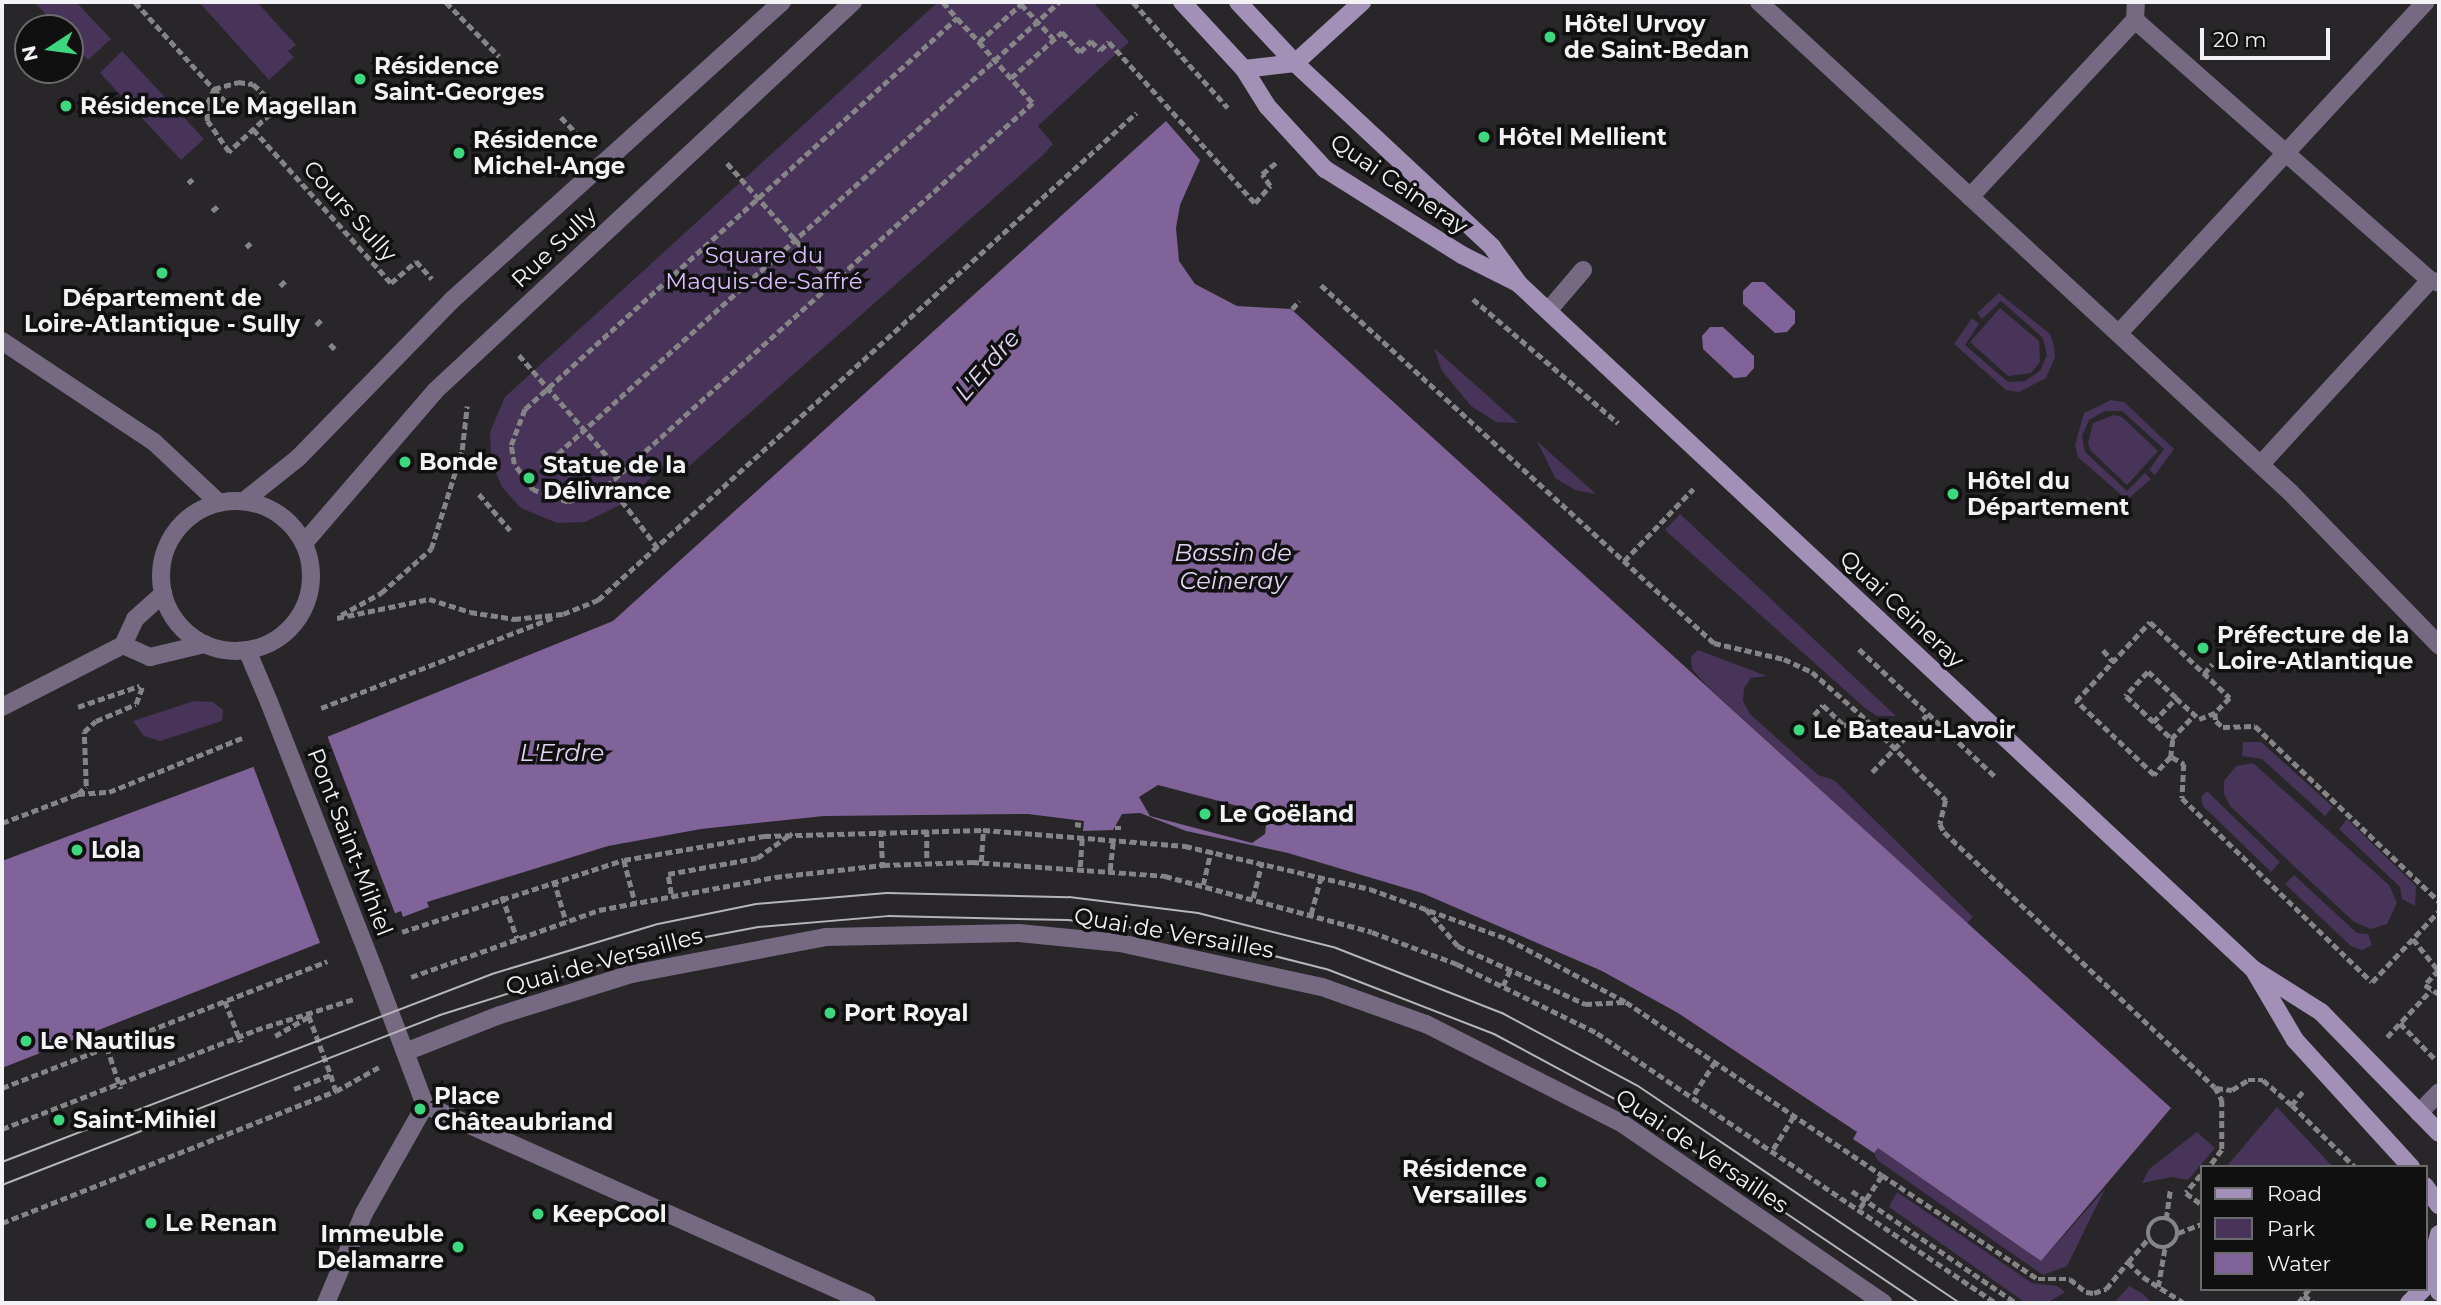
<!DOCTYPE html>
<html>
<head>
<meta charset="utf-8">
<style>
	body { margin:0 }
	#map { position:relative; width:2441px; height:1305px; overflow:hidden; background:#282629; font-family:Montserrat,sans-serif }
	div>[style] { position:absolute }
	.green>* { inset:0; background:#473458 }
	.water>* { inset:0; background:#806499 }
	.pier>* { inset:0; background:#282629 }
	.path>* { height:4.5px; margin-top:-2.25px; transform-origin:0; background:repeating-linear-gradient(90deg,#858486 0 7px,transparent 0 10.5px) }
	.path>.ring { margin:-2.25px; padding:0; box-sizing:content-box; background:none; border:4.5px solid #858486; border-radius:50% }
	.service>* { height:18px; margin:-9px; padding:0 9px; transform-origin:9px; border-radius:9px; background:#766a82 }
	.pedestrian>* { height:18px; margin:-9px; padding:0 9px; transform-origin:9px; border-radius:9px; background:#766a82 }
	.minor>* { height:18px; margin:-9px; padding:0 9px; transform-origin:9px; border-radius:9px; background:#766a82 }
	.tertiary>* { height:18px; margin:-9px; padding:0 9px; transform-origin:9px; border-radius:9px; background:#766a82 }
	.tertiary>.ring { margin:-9px; padding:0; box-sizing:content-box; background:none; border:18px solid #766a82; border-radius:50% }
	.secondary>* { height:18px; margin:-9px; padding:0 9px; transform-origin:9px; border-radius:9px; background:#a390b6 }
	.tram>* { height:2px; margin:-1px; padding:0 1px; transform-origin:1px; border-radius:1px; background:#b6b5b7 }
	.pedestrian-bridge>* { height:18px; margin:-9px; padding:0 9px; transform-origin:9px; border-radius:9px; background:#766a82 }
	.dots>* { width:19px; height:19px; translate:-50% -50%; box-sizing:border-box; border:4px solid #101011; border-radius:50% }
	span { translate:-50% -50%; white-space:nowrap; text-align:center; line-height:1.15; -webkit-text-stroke:7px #101011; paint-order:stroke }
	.poi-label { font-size:23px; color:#f3f2f4; font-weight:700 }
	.left { translate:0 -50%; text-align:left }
	.right { translate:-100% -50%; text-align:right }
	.street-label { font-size:23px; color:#f3f2f4 }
	.park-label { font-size:23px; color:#dcbcfb }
	.water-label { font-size:24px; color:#e4d4f4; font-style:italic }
	.frame { position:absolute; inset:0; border:4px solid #f3f2f4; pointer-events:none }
	.legend { position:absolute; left:2200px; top:1165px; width:228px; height:126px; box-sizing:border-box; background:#101011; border:2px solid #6b6a6c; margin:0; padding:9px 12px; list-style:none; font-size:21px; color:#f3f2f4 }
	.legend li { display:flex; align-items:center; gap:14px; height:35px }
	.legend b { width:35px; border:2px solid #6b6a6c }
	.north { position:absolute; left:14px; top:14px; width:70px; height:70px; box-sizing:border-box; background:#101011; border:2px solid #6b6a6c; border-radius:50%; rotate:257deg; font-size:19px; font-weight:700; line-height:28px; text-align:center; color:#f3f2f4 }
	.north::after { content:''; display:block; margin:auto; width:24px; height:32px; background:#3dd77d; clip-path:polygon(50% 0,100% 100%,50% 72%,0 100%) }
	.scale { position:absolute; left:2200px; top:28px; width:130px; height:32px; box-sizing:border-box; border:4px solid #f3f2f4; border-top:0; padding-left:9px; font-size:21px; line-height:24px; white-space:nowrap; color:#f3f2f4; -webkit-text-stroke:5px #101011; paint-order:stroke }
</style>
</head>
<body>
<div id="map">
	<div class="green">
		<i style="clip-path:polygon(34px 2px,76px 2px,111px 39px,88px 60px,70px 40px,70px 28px,59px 28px)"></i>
		<i style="clip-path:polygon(199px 2px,257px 2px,296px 45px,288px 51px,294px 57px,269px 80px)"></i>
		<i style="clip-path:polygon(938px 2px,1093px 2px,1129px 42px,1038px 126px,1053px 144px,1043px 155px,679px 475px,667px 463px,622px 504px,585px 522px,557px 523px,521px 508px,502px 487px,491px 460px,490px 432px,505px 397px)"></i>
		<i style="clip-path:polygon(122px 51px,204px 139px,181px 160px,100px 73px)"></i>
		<i style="clip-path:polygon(1999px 293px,2050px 334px,2054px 346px,2055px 357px,2046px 378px,2019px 392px,2006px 390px,1954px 344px,1972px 318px,1979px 324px,1965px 345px,2008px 382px,2025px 381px,2040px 371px,2047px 355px,2043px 338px,2001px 301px,1982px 319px,1977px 313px)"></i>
		<i style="clip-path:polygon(2000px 308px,2039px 341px,2040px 362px,2031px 373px,2008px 376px,1970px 342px)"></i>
		<i style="clip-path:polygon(1434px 348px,1518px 423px,1496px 422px,1471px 406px,1442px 371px)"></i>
		<i style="clip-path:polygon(2111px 400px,2124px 402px,2174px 449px,2155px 475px,2149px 470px,2164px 449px,2122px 411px,2105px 411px,2089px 420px,2082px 436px,2085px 452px,2127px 491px,2145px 473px,2151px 479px,2127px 500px,2078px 457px,2075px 445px,2084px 413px)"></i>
		<i style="clip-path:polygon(2114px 415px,2122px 417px,2158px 451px,2127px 485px,2090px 450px,2088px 443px,2093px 423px)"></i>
		<i style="clip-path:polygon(1537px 441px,1596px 494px,1575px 490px,1555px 478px)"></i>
		<i style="clip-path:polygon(1680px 514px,1896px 716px,1877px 716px,1865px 708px,1665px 530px)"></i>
		<i style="clip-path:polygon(1698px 650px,1767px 676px,1751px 678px,1744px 688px,1743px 701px,1750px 714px,1818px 775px,1834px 780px,1973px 917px,1967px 923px,1708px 687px,1692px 669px,1691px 656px)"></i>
		<i style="clip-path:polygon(194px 701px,213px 702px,223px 710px,222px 721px,160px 741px,144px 736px,133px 721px)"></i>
		<i style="clip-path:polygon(2243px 742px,2261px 742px,2333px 807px,2325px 816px,2262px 759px,2242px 756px)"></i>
		<i style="clip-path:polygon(2253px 763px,2389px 885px,2397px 903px,2387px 924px,2371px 929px,2354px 922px,2230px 806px,2224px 794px,2224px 781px,2236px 766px)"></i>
		<i style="clip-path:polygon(2207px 791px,2280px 862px,2271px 872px,2203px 806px,2201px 797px)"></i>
		<i style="clip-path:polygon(2347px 819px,2416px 886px,2415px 906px,2402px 899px,2400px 887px,2339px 829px)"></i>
		<i style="clip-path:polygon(2294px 875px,2357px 933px,2368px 934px,2372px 945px,2362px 950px,2351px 946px,2285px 884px)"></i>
		<i style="clip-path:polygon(2277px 1107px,2333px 1167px,2226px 1167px)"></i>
		<i style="clip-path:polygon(2197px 1132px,2215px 1148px,2188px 1180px,2172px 1177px,2142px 1183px,2149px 1169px)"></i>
		<i style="clip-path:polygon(1878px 1148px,2041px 1261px,2105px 1189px,2067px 1266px,2043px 1275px,1877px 1160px,1874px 1153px)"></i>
		<i style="clip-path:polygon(1897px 1192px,2032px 1283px,2057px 1286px,2065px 1292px,2047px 1303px,2026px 1303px,1889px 1207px)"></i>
		<i style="clip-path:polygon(2129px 1286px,2143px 1294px,2152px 1303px,2114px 1303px)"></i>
	</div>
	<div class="water">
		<i style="clip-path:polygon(evenodd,1166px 121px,1200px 160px,1180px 205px,1176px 228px,1179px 261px,1195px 284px,1237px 306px,1291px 309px,2171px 1108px,2041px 1261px,1878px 1148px,1874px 1153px,1853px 1139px,1857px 1132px,1678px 1013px,1602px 971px,1422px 893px,1288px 853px,1186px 831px,1140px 813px,1122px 814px,1113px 830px,1083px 831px,1084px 821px,1028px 814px,824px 816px,701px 829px,608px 846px,427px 902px,429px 907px,403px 917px,401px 911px,2px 1068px,2px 861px,253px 767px,613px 621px,1166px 121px,1158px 785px,1261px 812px,1267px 817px,1265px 834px,1252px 843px,1150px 816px,1139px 797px,1158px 785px)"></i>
		<i style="clip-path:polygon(1752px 282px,1764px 282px,1795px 311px,1795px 323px,1787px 332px,1775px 333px,1743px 304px,1743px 291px)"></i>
		<i style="clip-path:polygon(1710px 327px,1723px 327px,1754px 356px,1754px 368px,1746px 377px,1734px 378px,1703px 349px,1702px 336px)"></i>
	</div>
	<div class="pier">
		<i style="clip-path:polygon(325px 730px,396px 916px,322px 948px,252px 763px)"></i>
	</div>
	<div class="path">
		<i style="left:135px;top:2px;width:118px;rotate:47.8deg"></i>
		<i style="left:214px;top:89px;width:25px;rotate:-16deg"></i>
		<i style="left:238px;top:82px;width:15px;rotate:8deg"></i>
		<i style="left:253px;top:84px;width:34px;rotate:43deg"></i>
		<i style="left:278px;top:107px;width:67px;rotate:137.4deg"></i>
		<i style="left:229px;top:152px;width:38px;rotate:-125deg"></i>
		<i style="left:207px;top:121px;width:17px;rotate:-90deg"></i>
		<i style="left:207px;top:104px;width:17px;rotate:-65deg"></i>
		<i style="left:214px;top:89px;width:24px;rotate:48deg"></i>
		<i style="left:446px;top:2px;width:76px;rotate:45.5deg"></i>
		<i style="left:943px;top:2px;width:21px;rotate:49deg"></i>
		<i style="left:957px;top:18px;width:33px;rotate:47deg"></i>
		<i style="left:979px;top:42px;width:81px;rotate:48.5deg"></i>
		<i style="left:1033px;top:103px;width:577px;rotate:138.02deg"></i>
		<i style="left:604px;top:489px;width:38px;rotate:160deg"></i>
		<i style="left:568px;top:502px;width:37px;rotate:-161deg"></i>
		<i style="left:533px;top:490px;width:32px;rotate:-126deg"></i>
		<i style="left:514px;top:464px;width:19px;rotate:-99deg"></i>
		<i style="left:511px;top:445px;width:39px;rotate:-69deg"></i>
		<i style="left:525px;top:409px;width:583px;rotate:-42.15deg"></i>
		<i style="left:1133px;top:2px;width:142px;rotate:48.1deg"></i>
		<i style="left:979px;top:42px;width:57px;rotate:-42.1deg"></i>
		<i style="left:1021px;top:4px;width:48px;rotate:46.7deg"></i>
		<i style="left:1011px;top:78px;width:69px;rotate:-42deg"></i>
		<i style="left:1062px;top:32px;width:27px;rotate:48deg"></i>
		<i style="left:1080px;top:52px;width:16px;rotate:-45deg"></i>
		<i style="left:1091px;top:41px;width:13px;rotate:45deg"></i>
		<i style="left:1100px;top:50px;width:12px;rotate:-42deg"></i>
		<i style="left:1109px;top:42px;width:217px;rotate:47.8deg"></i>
		<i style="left:1255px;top:203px;width:23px;rotate:-49deg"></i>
		<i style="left:1270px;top:186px;width:14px;rotate:-124deg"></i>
		<i style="left:1262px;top:174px;width:21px;rotate:-39deg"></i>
		<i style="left:561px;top:117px;width:33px;rotate:46deg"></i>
		<i style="left:253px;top:129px;width:207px;rotate:48.1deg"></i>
		<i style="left:391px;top:283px;width:33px;rotate:-41deg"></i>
		<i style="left:416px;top:261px;width:24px;rotate:48deg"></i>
		<i style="left:727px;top:163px;width:159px;rotate:48.3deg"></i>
		<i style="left:188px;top:183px;width:6px;rotate:-39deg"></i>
		<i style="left:212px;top:211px;width:8px;rotate:-40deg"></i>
		<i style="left:246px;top:247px;width:6px;rotate:-39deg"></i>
		<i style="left:1321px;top:285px;width:532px;rotate:42.33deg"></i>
		<i style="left:1714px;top:643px;width:72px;rotate:12.9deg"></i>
		<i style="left:1784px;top:659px;width:31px;rotate:25deg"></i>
		<i style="left:1812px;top:672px;width:76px;rotate:41.3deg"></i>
		<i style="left:280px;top:286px;width:7px;rotate:-45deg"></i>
		<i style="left:1473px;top:299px;width:191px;rotate:40.5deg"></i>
		<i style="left:1292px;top:309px;width:11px;rotate:-49deg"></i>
		<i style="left:316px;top:325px;width:7px;rotate:-45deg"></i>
		<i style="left:330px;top:344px;width:7px;rotate:45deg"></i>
		<i style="left:519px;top:355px;width:157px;rotate:48.9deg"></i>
		<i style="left:542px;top:468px;width:696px;rotate:-42.03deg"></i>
		<i style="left:609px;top:484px;width:81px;rotate:52.6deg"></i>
		<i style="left:479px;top:494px;width:48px;rotate:49.3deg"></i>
		<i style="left:1624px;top:561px;width:100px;rotate:-46.2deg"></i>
		<i style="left:341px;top:615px;width:46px;rotate:-28.8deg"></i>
		<i style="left:381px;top:593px;width:67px;rotate:-41.3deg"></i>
		<i style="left:431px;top:549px;width:104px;rotate:-72.6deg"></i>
		<i style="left:462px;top:450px;width:44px;rotate:-83.5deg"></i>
		<i style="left:337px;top:618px;width:94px;rotate:-11.7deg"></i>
		<i style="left:429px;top:599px;width:43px;rotate:17.6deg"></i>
		<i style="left:470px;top:612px;width:45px;rotate:9deg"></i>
		<i style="left:514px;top:619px;width:49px;rotate:-5.8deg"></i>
		<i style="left:563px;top:614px;width:38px;rotate:-22deg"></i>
		<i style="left:598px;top:600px;width:726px;rotate:-42.15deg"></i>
		<i style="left:1859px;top:649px;width:187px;rotate:43.1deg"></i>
		<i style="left:2103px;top:650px;width:15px;rotate:48deg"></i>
		<i style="left:2204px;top:674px;width:13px;rotate:-51deg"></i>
		<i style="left:2176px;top:698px;width:31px;rotate:42deg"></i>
		<i style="left:2199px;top:719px;width:17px;rotate:-21deg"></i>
		<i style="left:2215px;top:713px;width:8px;rotate:83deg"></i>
		<i style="left:2216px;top:721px;width:9px;rotate:41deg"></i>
		<i style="left:2223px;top:727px;width:32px;rotate:-2deg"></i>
		<i style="left:2255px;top:726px;width:254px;rotate:43.6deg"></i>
		<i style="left:78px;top:707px;width:65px;rotate:-19deg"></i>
		<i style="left:321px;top:708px;width:248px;rotate:-21.3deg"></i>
		<i style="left:1814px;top:715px;width:13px;rotate:-48deg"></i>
		<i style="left:1823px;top:705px;width:29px;rotate:44deg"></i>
		<i style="left:1844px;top:725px;width:25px;rotate:-7deg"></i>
		<i style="left:1869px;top:722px;width:110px;rotate:45.4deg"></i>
		<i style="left:1946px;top:800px;width:25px;rotate:104deg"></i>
		<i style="left:1940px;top:824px;width:9px;rotate:63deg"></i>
		<i style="left:1944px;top:832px;width:372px;rotate:43.3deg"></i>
		<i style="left:2215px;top:1087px;width:15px;rotate:62deg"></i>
		<i style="left:2222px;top:1100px;width:50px;rotate:90deg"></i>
		<i style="left:2222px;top:1150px;width:21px;rotate:127deg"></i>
		<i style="left:2153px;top:722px;width:33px;rotate:-46deg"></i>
		<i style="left:2176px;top:698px;width:38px;rotate:-137deg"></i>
		<i style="left:2148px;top:672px;width:33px;rotate:133deg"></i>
		<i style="left:2126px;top:696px;width:64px;rotate:43.1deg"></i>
		<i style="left:2173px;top:740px;width:17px;rotate:97deg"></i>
		<i style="left:2171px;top:757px;width:25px;rotate:133deg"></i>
		<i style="left:2154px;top:775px;width:108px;rotate:-136.5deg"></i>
		<i style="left:2076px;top:701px;width:108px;rotate:-46.9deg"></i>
		<i style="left:2150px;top:622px;width:110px;rotate:43.5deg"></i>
		<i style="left:2230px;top:698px;width:21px;rotate:135deg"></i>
		<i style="left:2171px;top:739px;width:33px;rotate:-46deg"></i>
		<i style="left:2172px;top:757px;width:14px;rotate:30deg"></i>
		<i style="left:2184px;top:764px;width:34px;rotate:93deg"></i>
		<i style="left:2182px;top:798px;width:264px;rotate:44.1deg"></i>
		<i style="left:2372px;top:982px;width:98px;rotate:-46.7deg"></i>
		<i style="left:1872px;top:772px;width:79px;rotate:-46deg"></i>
		<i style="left:78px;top:794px;width:31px;rotate:-4deg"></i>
		<i style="left:109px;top:792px;width:144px;rotate:-22.1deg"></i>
		<i style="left:2px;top:823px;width:81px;rotate:-20.9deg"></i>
		<i style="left:78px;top:794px;width:11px;rotate:-45deg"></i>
		<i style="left:86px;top:786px;width:54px;rotate:-92.1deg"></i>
		<i style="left:84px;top:732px;width:16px;rotate:-43deg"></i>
		<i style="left:96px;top:721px;width:43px;rotate:-23deg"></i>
		<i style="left:136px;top:704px;width:20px;rotate:-70deg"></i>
		<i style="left:1075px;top:824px;width:6px;rotate:9deg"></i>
		<i style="left:1115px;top:828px;width:6px"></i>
		<i style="left:881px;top:830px;width:35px;rotate:87deg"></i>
		<i style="left:927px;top:830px;width:33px;rotate:90deg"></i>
		<i style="left:624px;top:860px;width:43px;rotate:75.3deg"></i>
		<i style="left:981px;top:862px;width:32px;rotate:-86deg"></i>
		<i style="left:1080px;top:867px;width:30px;rotate:-86deg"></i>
		<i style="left:1110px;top:870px;width:31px;rotate:-84deg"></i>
		<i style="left:554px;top:880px;width:43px;rotate:73.7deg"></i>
		<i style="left:1203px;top:885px;width:35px;rotate:-77deg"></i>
		<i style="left:671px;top:894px;width:20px;rotate:-99deg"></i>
		<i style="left:668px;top:874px;width:90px;rotate:-10.2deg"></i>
		<i style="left:757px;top:858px;width:43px;rotate:-35.5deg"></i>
		<i style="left:502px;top:896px;width:45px;rotate:70.3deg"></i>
		<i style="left:1253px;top:898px;width:36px;rotate:-76deg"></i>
		<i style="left:1426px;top:909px;width:49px;rotate:49.1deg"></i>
		<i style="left:1458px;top:946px;width:140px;rotate:24.5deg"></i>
		<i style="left:1585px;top:1004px;width:40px;rotate:-2.9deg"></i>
		<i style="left:1311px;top:914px;width:38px;rotate:-75deg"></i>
		<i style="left:402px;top:932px;width:233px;rotate:-18deg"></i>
		<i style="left:624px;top:860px;width:142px;rotate:-9.7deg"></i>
		<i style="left:764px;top:836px;width:219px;rotate:-1.6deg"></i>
		<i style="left:983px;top:830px;width:203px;rotate:4.5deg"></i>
		<i style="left:1185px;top:846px;width:190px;rotate:13.1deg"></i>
		<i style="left:1370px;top:889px;width:147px;rotate:19.9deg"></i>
		<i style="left:1508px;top:939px;width:134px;rotate:28.1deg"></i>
		<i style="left:1626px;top:1002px;width:309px;rotate:34.1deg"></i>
		<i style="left:2413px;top:939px;width:41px;rotate:50.9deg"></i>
		<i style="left:2439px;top:970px;width:21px;rotate:133deg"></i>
		<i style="left:2425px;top:985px;width:17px;rotate:33deg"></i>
		<i style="left:411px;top:977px;width:200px;rotate:-19.6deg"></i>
		<i style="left:599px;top:910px;width:179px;rotate:-10.6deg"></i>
		<i style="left:775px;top:877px;width:109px;rotate:-6.3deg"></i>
		<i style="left:883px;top:865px;width:89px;rotate:-1.9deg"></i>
		<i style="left:972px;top:862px;width:194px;rotate:4.1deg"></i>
		<i style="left:1165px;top:876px;width:214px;rotate:15.1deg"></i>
		<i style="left:1372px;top:932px;width:91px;rotate:20.6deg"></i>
		<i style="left:1457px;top:964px;width:156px;rotate:26.2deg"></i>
		<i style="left:1597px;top:1033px;width:482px;rotate:34.1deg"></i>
		<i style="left:1503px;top:986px;width:17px;rotate:-66deg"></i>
		<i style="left:225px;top:1001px;width:44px;rotate:68.7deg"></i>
		<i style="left:2400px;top:1023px;width:52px;rotate:45.8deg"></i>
		<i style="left:275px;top:1036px;width:39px;rotate:-30deg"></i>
		<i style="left:309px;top:1016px;width:63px;rotate:69.6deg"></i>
		<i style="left:2387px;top:1037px;width:64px;rotate:-46.9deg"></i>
		<i style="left:107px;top:1047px;width:44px;rotate:71.6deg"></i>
		<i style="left:2px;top:1088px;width:349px;rotate:-21.3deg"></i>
		<i style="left:2216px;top:1088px;width:16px;rotate:7deg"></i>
		<i style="left:2232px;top:1090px;width:19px;rotate:-32deg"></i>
		<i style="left:2248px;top:1080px;width:15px"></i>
		<i style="left:2263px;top:1080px;width:38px;rotate:41deg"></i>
		<i style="left:294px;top:1089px;width:40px;rotate:-21deg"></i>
		<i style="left:331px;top:1075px;width:17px;rotate:73deg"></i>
		<i style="left:2303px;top:1092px;width:17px;rotate:130deg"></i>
		<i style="left:2292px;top:1105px;width:88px;rotate:44.5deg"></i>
		<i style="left:1694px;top:1094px;width:38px;rotate:-57deg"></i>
		<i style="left:2px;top:1129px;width:273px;rotate:-21.3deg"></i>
		<i style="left:256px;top:1030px;width:103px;rotate:-17.6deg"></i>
		<i style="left:1773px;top:1149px;width:41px;rotate:-57.8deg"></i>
		<i style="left:2201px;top:1175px;width:23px;rotate:130deg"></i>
		<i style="left:2186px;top:1193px;width:19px;rotate:36deg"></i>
		<i style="left:1852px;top:1191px;width:199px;rotate:34.3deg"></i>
		<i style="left:1860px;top:1208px;width:40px;rotate:-56deg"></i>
		<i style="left:1882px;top:1175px;width:187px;rotate:33.7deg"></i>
		<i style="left:2038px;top:1279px;width:32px"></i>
		<i style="left:2070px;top:1279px;width:21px;rotate:39deg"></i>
		<i style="left:2086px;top:1292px;width:8px;rotate:7deg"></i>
		<i style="left:2094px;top:1293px;width:13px;rotate:-18deg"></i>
		<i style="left:2106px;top:1289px;width:35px;rotate:-51deg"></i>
		<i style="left:2128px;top:1262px;width:21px;rotate:45deg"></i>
		<i style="left:2143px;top:1277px;width:49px;rotate:32.4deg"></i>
		<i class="ring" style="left:2148px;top:1218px;width:25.5px;height:25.5px"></i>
		<i style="left:2166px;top:1219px;width:29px;rotate:-82deg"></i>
		<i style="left:2px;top:1223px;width:359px;rotate:-21.6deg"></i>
		<i style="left:336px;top:1091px;width:49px;rotate:-29.2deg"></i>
		<i style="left:2178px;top:1233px;width:25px;rotate:-21deg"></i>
		<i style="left:2128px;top:1262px;width:32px;rotate:-49deg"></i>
		<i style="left:2158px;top:1287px;width:41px;rotate:-80.1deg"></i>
		<i style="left:2304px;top:1295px;width:13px;rotate:39deg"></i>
		<i style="left:2298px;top:1303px;width:18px;rotate:-52deg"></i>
	</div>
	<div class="service">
		<i style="left:2135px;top:20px;width:18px;rotate:-87deg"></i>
		<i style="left:1548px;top:311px;width:54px;rotate:-49.5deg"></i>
	</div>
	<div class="pedestrian">
		<i style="left:247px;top:650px;width:56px;rotate:67.1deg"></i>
		<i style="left:405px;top:1052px;width:102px;rotate:-21.3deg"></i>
		<i style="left:500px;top:1015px;width:138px;rotate:-17.3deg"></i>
		<i style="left:632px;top:974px;width:197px;rotate:-10.8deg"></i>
		<i style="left:826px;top:937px;width:193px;rotate:-1.2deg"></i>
		<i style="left:1019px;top:933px;width:101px;rotate:5.7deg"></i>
		<i style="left:1120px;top:943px;width:207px;rotate:12.3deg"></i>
		<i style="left:1322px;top:987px;width:110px;rotate:19.6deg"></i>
		<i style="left:1426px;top:1024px;width:221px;rotate:26.9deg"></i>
		<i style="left:1623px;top:1124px;width:316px;rotate:34.5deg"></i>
		<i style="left:425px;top:1105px;width:484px;rotate:24.1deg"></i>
		<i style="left:326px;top:1303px;width:98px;rotate:-67.1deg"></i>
		<i style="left:364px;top:1213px;width:124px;rotate:-60.5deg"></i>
		<i style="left:425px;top:1105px;width:144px;rotate:-110.7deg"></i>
	</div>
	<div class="minor">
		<i style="left:1759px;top:2px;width:723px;rotate:42.7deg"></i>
		<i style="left:2290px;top:492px;width:214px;rotate:45.8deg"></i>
		<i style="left:1970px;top:197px;width:242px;rotate:-47deg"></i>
		<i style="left:2135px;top:20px;width:393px;rotate:41.4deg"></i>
		<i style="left:2430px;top:280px;width:9px;rotate:18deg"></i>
		<i style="left:2119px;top:333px;width:451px;rotate:-47.2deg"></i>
		<i style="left:2261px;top:464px;width:250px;rotate:-47.4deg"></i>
		<i style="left:2419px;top:1113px;width:29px;rotate:-46deg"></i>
	</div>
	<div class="tertiary">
		<i style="left:2px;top:341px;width:182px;rotate:33.6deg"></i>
		<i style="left:154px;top:442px;width:89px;rotate:43.2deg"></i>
		<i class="ring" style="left:161px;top:501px;width:132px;height:132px"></i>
		<i style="left:244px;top:501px;width:69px;rotate:-38.5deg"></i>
		<i style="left:298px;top:458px;width:219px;rotate:-45.7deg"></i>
		<i style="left:451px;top:301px;width:446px;rotate:-42.1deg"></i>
		<i style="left:304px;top:543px;width:201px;rotate:-49.2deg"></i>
		<i style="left:435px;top:391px;width:571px;rotate:-42.94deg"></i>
		<i style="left:123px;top:645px;width:30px;rotate:24deg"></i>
		<i style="left:150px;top:657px;width:56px;rotate:-13.5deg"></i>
		<i style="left:2px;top:707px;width:136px;rotate:-27.1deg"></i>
		<i style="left:123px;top:645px;width:29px;rotate:-65deg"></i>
		<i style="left:135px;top:619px;width:38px;rotate:-42deg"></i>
	</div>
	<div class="secondary">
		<i style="left:1182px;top:2px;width:91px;rotate:47.2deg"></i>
		<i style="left:1244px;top:69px;width:44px;rotate:58.1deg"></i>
		<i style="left:1267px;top:106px;width:86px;rotate:47.4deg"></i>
		<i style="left:1325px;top:169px;width:162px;rotate:32.1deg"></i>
		<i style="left:1462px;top:255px;width:60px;rotate:26.6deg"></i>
		<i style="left:1238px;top:2px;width:83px;rotate:46.9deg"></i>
		<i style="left:1295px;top:63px;width:270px;rotate:43deg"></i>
		<i style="left:1492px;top:247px;width:46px;rotate:53.9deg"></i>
		<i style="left:1519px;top:284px;width:1004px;rotate:43.02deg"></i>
		<i style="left:2253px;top:969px;width:80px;rotate:32.3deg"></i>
		<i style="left:2321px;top:1012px;width:169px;rotate:45.7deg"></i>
		<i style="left:1295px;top:63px;width:91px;rotate:-42.3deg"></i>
		<i style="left:1244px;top:69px;width:51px;rotate:-6.7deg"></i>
		<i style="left:2255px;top:972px;width:79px;rotate:59.5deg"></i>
		<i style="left:2295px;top:1040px;width:172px;rotate:47.6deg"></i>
		<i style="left:2425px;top:1186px;width:24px;rotate:54deg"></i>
		<i style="left:2439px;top:1234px;width:28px;rotate:105deg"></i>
		<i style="left:2432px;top:1261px;width:32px;rotate:77deg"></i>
		<i style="left:2409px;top:1303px;width:20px;rotate:-45deg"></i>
	</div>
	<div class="tram">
		<i style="left:2px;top:1162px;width:525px;rotate:-20.99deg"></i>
		<i style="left:492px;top:974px;width:173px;rotate:-16.8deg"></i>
		<i style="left:658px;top:924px;width:100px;rotate:-11.5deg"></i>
		<i style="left:756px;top:904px;width:131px;rotate:-4.8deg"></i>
		<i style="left:887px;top:893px;width:182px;rotate:1.3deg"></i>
		<i style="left:1069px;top:897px;width:130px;rotate:7.1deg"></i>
		<i style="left:1198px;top:913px;width:142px;rotate:14.2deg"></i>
		<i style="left:1336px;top:948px;width:178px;rotate:21.4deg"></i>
		<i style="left:1502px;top:1013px;width:154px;rotate:28.2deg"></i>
		<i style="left:1638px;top:1086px;width:388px;rotate:34deg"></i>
		<i style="left:2px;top:1185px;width:470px;rotate:-21.2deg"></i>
		<i style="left:440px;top:1015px;width:234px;rotate:-17.4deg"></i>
		<i style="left:663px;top:945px;width:97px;rotate:-10.7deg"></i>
		<i style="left:758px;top:927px;width:130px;rotate:-4.8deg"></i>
		<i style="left:888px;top:916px;width:180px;rotate:1.3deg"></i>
		<i style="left:1068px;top:920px;width:125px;rotate:6.9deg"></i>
		<i style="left:1192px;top:935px;width:141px;rotate:14.3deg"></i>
		<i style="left:1329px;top:970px;width:177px;rotate:21.2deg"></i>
		<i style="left:1494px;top:1034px;width:148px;rotate:28.3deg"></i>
		<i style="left:1624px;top:1104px;width:356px;rotate:34deg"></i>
	</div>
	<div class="pedestrian-bridge">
		<i style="left:269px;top:702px;width:288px;rotate:68.6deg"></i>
	</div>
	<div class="dots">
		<i style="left:1550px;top:37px;background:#3dd77d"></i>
		<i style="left:360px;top:79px;background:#3dd77d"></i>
		<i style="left:66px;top:106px;background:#3dd77d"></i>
		<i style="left:1484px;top:137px;background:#3dd77d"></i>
		<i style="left:459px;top:153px;background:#3dd77d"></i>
		<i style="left:162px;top:273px;background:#3dd77d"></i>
		<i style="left:405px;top:462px;background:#3dd77d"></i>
		<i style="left:529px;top:478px;background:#3dd77d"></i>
		<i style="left:1953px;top:494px;background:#3dd77d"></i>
		<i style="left:2203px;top:648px;background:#3dd77d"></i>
		<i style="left:1799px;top:730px;background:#3dd77d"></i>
		<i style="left:1205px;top:814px;background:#3dd77d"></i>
		<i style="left:77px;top:850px;background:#3dd77d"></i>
		<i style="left:830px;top:1013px;background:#3dd77d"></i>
		<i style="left:26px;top:1041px;background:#3dd77d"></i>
		<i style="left:420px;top:1109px;background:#3dd77d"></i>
		<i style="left:59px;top:1120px;background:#3dd77d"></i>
		<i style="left:1541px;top:1182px;background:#3dd77d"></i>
		<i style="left:538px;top:1214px;background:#3dd77d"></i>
		<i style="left:151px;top:1223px;background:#3dd77d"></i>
		<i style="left:458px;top:1247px;background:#3dd77d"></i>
	</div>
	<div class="poi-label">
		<span class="left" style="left:1564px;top:37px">Hôtel Urvoy<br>de Saint-Bedan</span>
		<span class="left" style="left:374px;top:79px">Résidence<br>Saint-Georges</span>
		<span class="left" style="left:80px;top:106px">Résidence Le Magellan</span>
		<span class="left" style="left:1498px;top:137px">Hôtel Mellient</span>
		<span class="left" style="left:473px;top:153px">Résidence<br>Michel-Ange</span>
		<span style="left:162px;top:311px">Département de<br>Loire-Atlantique - Sully</span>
		<span class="left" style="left:419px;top:462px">Bonde</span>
		<span class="left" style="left:543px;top:478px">Statue de la<br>Délivrance</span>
		<span class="left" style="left:1967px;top:494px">Hôtel du<br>Département</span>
		<span class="left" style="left:2217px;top:648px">Préfecture de la<br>Loire-Atlantique</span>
		<span class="left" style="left:1813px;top:730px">Le Bateau-Lavoir</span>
		<span class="left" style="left:1219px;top:814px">Le Goëland</span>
		<span class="left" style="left:91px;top:850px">Lola</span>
		<span class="left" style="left:844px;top:1013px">Port Royal</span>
		<span class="left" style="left:40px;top:1041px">Le Nautilus</span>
		<span class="left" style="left:434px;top:1109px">Place<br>Châteaubriand</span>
		<span class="left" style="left:73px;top:1120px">Saint-Mihiel</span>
		<span class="right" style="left:1527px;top:1182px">Résidence<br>Versailles</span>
		<span class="left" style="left:552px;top:1214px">KeepCool</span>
		<span class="left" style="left:165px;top:1223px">Le Renan</span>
		<span class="right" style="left:444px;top:1247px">Immeuble<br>Delamarre</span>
	</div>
	<div class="street-label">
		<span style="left:1399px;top:184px;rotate:34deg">Quai Ceineray</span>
		<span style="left:350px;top:211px;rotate:48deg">Cours Sully</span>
		<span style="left:554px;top:247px;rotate:-43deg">Rue Sully</span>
		<span style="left:1902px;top:609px;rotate:43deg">Quai Ceineray</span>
		<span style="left:350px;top:842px;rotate:69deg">Pont Saint-Mihiel</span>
		<span style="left:1174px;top:933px;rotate:10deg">Quai de Versailles</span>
		<span style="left:604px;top:961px;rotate:-15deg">Quai de Versailles</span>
		<span style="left:1702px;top:1151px;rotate:34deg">Quai de Versailles</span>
	</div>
	<div class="park-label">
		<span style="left:764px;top:268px">Square du<br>Maquis-de-Saffré</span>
	</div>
	<div class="water-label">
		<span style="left:987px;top:365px;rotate:-49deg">L'Erdre</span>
		<span style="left:1233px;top:567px">Bassin de<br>Ceineray</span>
		<span style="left:562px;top:753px">L'Erdre</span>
	</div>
	<div class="frame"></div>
	<ul class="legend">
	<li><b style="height:9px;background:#a390b6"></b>Road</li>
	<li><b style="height:19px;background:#473458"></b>Park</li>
	<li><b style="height:19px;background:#806499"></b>Water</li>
	</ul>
	<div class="north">N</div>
	<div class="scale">20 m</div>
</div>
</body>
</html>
